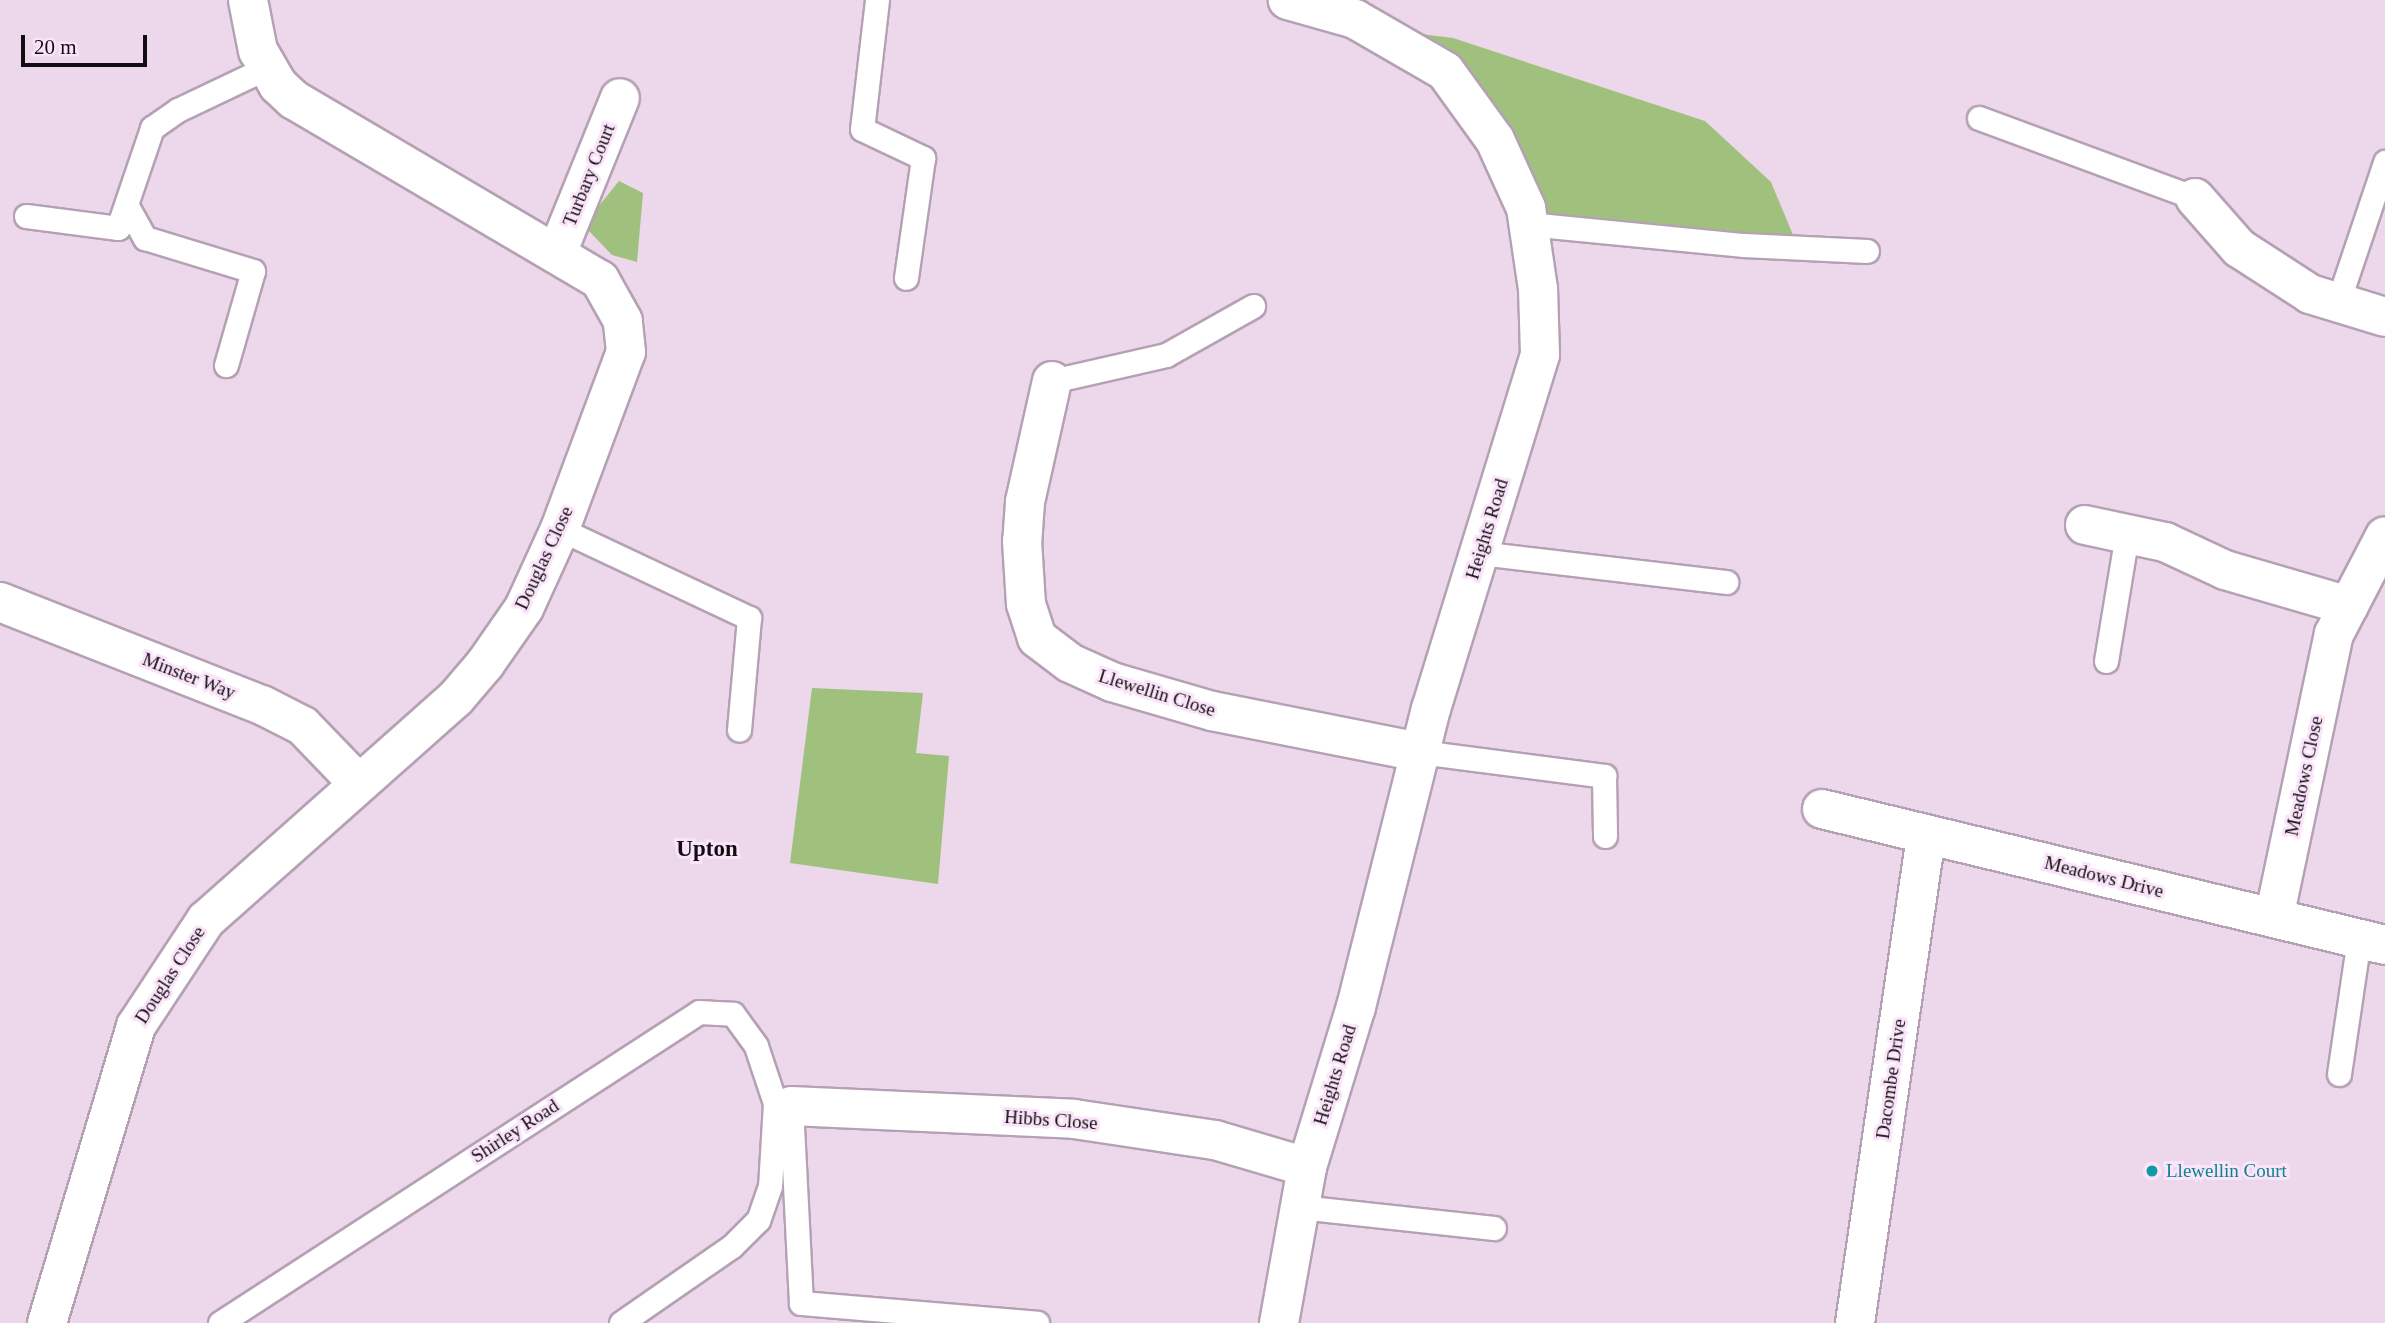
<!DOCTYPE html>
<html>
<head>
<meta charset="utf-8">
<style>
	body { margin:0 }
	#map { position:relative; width:2385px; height:1323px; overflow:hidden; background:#ecd7eb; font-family:Georgia,serif }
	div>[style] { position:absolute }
	.green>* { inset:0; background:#a0c07d }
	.roads { filter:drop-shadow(2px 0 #b5a1b4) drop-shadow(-2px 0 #b5a1b4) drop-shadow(0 2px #b5a1b4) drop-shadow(0 -2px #b5a1b4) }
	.service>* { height:23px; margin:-11.5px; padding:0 11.5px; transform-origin:11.5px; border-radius:11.5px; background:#fff }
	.minor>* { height:38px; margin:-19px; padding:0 19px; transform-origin:19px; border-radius:19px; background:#fff }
	.dots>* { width:19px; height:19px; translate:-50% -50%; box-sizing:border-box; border:4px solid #fae4f9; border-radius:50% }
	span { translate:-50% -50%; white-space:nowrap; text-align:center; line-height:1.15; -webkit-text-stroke:6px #fae4f9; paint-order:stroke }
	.street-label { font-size:19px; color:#130c12 }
	.culture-label { font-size:19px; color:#0d838f }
	.left { translate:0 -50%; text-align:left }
	.quarter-label { font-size:23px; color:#130c12; font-weight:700 }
	.scale { position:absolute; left:21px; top:35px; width:126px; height:32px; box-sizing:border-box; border:4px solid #130c12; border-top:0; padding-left:9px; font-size:21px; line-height:24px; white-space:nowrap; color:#130c12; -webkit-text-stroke:5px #fae4f9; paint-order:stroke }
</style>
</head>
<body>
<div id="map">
	<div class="green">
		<i style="clip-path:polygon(1372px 28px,1453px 38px,1705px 121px,1771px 182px,1798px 247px,1528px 224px,1495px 140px)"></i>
		<i style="clip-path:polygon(619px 181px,643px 193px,637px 262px,612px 255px,588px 230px,590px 217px)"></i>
		<i style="clip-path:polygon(812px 688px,923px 693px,916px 753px,949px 756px,938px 884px,790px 863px)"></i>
	</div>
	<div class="roads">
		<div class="service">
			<i style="left:877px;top:0;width:130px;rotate:96.6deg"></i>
			<i style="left:862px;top:129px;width:68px;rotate:25.4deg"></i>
			<i style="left:923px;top:158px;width:121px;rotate:98.1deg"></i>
			<i style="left:1979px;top:118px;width:230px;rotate:20.3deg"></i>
			<i style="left:127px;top:206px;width:37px;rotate:61deg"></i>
			<i style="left:145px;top:238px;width:113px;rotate:17deg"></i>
			<i style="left:253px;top:271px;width:98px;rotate:106deg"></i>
			<i style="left:26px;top:216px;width:93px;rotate:7.4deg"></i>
			<i style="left:118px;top:228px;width:106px;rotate:-71.2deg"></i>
			<i style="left:152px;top:128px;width:32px;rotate:-35deg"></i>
			<i style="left:178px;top:110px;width:98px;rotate:-25.5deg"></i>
			<i style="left:1528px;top:224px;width:217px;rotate:5.6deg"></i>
			<i style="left:1744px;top:245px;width:123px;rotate:2.8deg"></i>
			<i style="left:2338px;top:302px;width:148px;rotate:-71.4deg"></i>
			<i style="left:1052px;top:381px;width:117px;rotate:-12.8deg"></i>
			<i style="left:1166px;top:355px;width:100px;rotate:-29.4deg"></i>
			<i style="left:560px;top:529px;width:209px;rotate:25.2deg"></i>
			<i style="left:749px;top:618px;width:112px;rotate:95.1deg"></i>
			<i style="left:1479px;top:553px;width:249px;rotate:6.7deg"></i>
			<i style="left:2106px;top:661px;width:129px;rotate:-80.6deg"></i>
			<i style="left:1420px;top:752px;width:186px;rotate:7.4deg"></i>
			<i style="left:1604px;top:776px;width:60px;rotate:89deg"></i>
			<i style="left:2339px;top:1074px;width:136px;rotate:-81.6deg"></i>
			<i style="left:791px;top:1106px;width:197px;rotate:87.1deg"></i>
			<i style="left:801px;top:1303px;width:237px;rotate:4.8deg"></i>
			<i style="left:1300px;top:1207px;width:195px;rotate:6.2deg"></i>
			<i style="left:220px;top:1323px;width:571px;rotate:-32.99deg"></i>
			<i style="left:699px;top:1012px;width:34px;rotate:3deg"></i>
			<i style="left:733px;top:1014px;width:39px;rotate:54deg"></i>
			<i style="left:756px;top:1046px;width:60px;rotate:71.6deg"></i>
			<i style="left:775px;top:1103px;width:83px;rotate:93.4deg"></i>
			<i style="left:770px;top:1186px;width:36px;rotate:109deg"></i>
			<i style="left:758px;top:1220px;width:37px;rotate:135deg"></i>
			<i style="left:732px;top:1246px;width:135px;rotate:145.3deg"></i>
		</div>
		<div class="minor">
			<i style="left:2195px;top:198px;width:67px;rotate:48.7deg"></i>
			<i style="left:2239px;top:248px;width:85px;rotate:32.9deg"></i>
			<i style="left:2310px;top:294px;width:78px;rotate:17deg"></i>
			<i style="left:557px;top:253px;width:167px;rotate:-67.9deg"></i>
			<i style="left:1052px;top:381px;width:124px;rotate:102.6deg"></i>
			<i style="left:1025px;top:502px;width:39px;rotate:94deg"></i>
			<i style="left:1022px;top:541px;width:63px;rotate:86.4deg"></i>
			<i style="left:1026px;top:604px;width:36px;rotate:72deg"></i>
			<i style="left:1037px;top:638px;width:41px;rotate:37.1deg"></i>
			<i style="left:1070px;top:663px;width:46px;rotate:24.3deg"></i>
			<i style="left:1112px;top:682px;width:104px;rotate:16.2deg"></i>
			<i style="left:1212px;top:711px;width:212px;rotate:11.2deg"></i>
			<i style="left:2085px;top:525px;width:82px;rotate:12deg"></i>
			<i style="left:2165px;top:542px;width:66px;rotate:25deg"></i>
			<i style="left:2225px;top:570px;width:129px;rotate:16.2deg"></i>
			<i style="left:0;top:602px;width:282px;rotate:21.5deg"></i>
			<i style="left:262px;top:705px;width:46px;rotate:27.1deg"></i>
			<i style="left:303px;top:726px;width:79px;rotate:46deg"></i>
			<i style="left:1822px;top:809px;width:579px;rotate:13.58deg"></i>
			<i style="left:2274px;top:918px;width:290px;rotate:-78.1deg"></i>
			<i style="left:2334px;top:634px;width:110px;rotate:-62.5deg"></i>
			<i style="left:791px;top:1106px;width:283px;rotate:2.6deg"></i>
			<i style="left:1074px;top:1119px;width:143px;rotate:8.5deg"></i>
			<i style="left:1215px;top:1140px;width:96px;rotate:16.4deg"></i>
			<i style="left:47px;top:1323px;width:310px;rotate:-73.3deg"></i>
			<i style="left:136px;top:1026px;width:127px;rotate:-56.6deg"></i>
			<i style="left:206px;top:920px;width:334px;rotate:-41.6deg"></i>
			<i style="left:456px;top:698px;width:45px;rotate:-49.5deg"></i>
			<i style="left:485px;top:664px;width:68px;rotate:-55.1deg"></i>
			<i style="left:524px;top:608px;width:87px;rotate:-65.5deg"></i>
			<i style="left:560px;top:529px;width:189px;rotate:-69.6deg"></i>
			<i style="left:626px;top:352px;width:31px;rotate:-96deg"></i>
			<i style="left:623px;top:321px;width:47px;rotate:-119.3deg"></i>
			<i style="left:600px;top:280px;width:355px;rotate:-149.5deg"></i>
			<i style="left:294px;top:100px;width:22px;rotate:-137deg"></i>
			<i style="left:278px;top:85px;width:39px;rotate:-120deg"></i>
			<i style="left:258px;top:51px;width:52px;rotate:-101.1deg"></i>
			<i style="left:1279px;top:1323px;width:158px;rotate:-79.8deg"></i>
			<i style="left:1307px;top:1167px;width:167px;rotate:-73deg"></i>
			<i style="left:1356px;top:1007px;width:307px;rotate:-75.9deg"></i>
			<i style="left:1431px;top:709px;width:370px;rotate:-72.9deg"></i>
			<i style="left:1540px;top:355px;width:66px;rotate:-91.7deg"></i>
			<i style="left:1538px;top:289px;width:82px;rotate:-98.4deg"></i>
			<i style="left:1526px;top:208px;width:75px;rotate:-114.5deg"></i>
			<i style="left:1495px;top:140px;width:85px;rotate:-125.9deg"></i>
			<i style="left:1445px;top:71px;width:104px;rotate:-150deg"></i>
			<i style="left:1355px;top:19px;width:70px;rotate:-164.2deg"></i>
			<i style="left:1855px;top:1323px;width:494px;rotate:-81.7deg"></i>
		</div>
	</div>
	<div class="dots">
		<i style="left:2152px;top:1171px;background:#0f9aa8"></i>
	</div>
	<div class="street-label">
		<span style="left:589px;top:175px;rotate:-68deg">Turbary Court</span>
		<span style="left:1487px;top:529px;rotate:-73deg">Heights Road</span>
		<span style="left:544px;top:558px;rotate:-65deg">Douglas Close</span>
		<span style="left:189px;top:676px;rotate:21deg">Minster Way</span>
		<span style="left:1157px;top:693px;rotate:17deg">Llewellin Close</span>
		<span style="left:2304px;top:776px;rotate:-78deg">Meadows Close</span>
		<span style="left:2104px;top:877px;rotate:14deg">Meadows Drive</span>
		<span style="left:170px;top:975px;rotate:-57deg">Douglas Close</span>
		<span style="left:1335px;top:1075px;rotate:-73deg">Heights Road</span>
		<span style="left:1891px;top:1079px;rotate:-82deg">Dacombe Drive</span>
		<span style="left:1051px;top:1120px;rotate:4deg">Hibbs Close</span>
		<span style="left:515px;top:1131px;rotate:-33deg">Shirley Road</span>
	</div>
	<div class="culture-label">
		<span class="left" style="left:2166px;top:1171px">Llewellin Court</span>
	</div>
	<div class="quarter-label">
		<span style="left:707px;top:849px">Upton</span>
	</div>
	<div class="scale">20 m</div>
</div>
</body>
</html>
